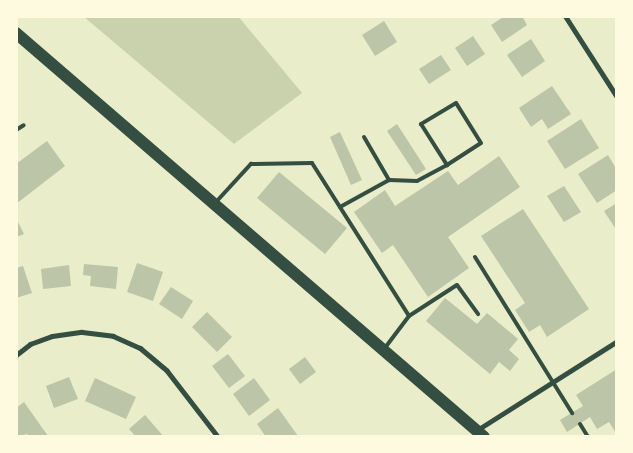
<!DOCTYPE html>
<html>
<head>
<meta charset="utf-8">
<style>
	body { margin:0 }
	#map { position:relative; width:633px; height:453px; overflow:hidden; background:#e9edc9; font-family:Poppins,sans-serif }
	div>[style] { position:absolute }
	.green>* { inset:0; background:#cad2ad }
	.building>* { inset:0; background:#bcc5a7 }
	.service>* { height:4px; margin:-2px; padding:0 2px; transform-origin:2px; border-radius:2px; background:#344e41 }
	.minor>* { height:5px; margin:-2.5px; padding:0 2.5px; transform-origin:2.5px; border-radius:2.5px; background:#344e41 }
	.primary>* { height:12px; margin:-6px; padding:0 6px; transform-origin:6px; border-radius:6px; background:#344e41 }
	span { translate:-50% -50%; white-space:nowrap; text-align:center; line-height:1.15; -webkit-text-stroke:4px #fefae0; paint-order:stroke }
	.frame { position:absolute; inset:0; border:18px solid #fefae0; pointer-events:none }
</style>
</head>
<body>
<div id="map">
	<div class="green">
		<i style="clip-path:polygon(83px 16px,238px 16px,302px 93px,234px 144px)"></i>
	</div>
	<div class="building">
		<i style="clip-path:polygon(505px 16px,522px 16px,527px 25px,502px 42px,491px 25px)"></i>
		<i style="clip-path:polygon(384px 21px,397px 42px,375px 56px,362px 35px)"></i>
		<i style="clip-path:polygon(473px 36px,485px 54px,467px 66px,455px 48px)"></i>
		<i style="clip-path:polygon(531px 39px,545px 61px,522px 77px,507px 55px)"></i>
		<i style="clip-path:polygon(441px 55px,451px 70px,429px 84px,419px 69px)"></i>
		<i style="clip-path:polygon(552px 86px,571px 114px,548px 129px,542px 119px,531px 127px,519px 108px)"></i>
		<i style="clip-path:polygon(581px 119px,599px 148px,565px 169px,547px 141px)"></i>
		<i style="clip-path:polygon(397px 124px,426px 169px,416px 175px,387px 131px)"></i>
		<i style="clip-path:polygon(340px 132px,362px 180px,351px 185px,330px 137px)"></i>
		<i style="clip-path:polygon(47px 141px,65px 166px,16px 204px,16px 164px)"></i>
		<i style="clip-path:polygon(608px 155px,617px 170px,617px 190px,597px 203px,578px 174px)"></i>
		<i style="clip-path:polygon(499px 156px,520px 187px,448px 237px,469px 268px,428px 297px,393px 245px,382px 253px,354px 212px,385px 190px,395px 206px,448px 171px,458px 185px)"></i>
		<i style="clip-path:polygon(279px 172px,347px 228px,325px 254px,257px 198px)"></i>
		<i style="clip-path:polygon(564px 186px,581px 212px,564px 222px,547px 196px)"></i>
		<i style="clip-path:polygon(617px 203px,617px 231px,604px 211px)"></i>
		<i style="clip-path:polygon(523px 209px,589px 309px,547px 337px,540px 325px,529px 332px,515px 310px,525px 303px,481px 236px)"></i>
		<i style="clip-path:polygon(16px 218px,24px 234px,16px 237px)"></i>
		<i style="clip-path:polygon(137px 263px,163px 272px,153px 301px,127px 292px)"></i>
		<i style="clip-path:polygon(84px 264px,118px 267px,116px 289px,90px 286px,91px 276px,83px 275px)"></i>
		<i style="clip-path:polygon(69px 265px,71px 286px,43px 289px,41px 269px)"></i>
		<i style="clip-path:polygon(23px 266px,32px 293px,16px 298px,16px 268px)"></i>
		<i style="clip-path:polygon(171px 287px,193px 301px,182px 319px,159px 304px)"></i>
		<i style="clip-path:polygon(445px 298px,477px 324px,487px 313px,518px 339px,509px 350px,519px 359px,510px 371px,499px 362px,490px 374px,426px 321px)"></i>
		<i style="clip-path:polygon(207px 312px,232px 337px,217px 352px,192px 327px)"></i>
		<i style="clip-path:polygon(228px 354px,245px 376px,229px 388px,212px 366px)"></i>
		<i style="clip-path:polygon(305px 357px,316px 372px,300px 384px,289px 369px)"></i>
		<i style="clip-path:polygon(617px 369px,617px 435px,609px 422px,597px 429px,590px 417px,567px 432px,560px 420px,583px 406px,576px 395px)"></i>
		<i style="clip-path:polygon(69px 377px,78px 399px,54px 408px,46px 386px)"></i>
		<i style="clip-path:polygon(95px 378px,136px 397px,126px 419px,85px 401px)"></i>
		<i style="clip-path:polygon(254px 378px,270px 400px,249px 416px,233px 394px)"></i>
		<i style="clip-path:polygon(24px 402px,48px 436px,47px 437px,30px 437px,27px 434px,16px 437px,16px 408px)"></i>
		<i style="clip-path:polygon(278px 408px,298px 436px,297px 437px,266px 437px,257px 424px)"></i>
		<i style="clip-path:polygon(145px 415px,164px 437px,136px 437px,129px 429px)"></i>
	</div>
	<div class="service">
		<i style="left:16px;top:130px;width:9px;rotate:-32deg"></i>
		<i style="left:364px;top:137px;width:50px;rotate:59.8deg"></i>
		<i style="left:216px;top:202px;width:52px;rotate:-47.4deg"></i>
		<i style="left:251px;top:164px;width:61px;rotate:-0.9deg"></i>
		<i style="left:312px;top:163px;width:181px;rotate:57.6deg"></i>
		<i style="left:409px;top:316px;width:41px;rotate:127.1deg"></i>
		<i style="left:340px;top:207px;width:56px;rotate:-28.9deg"></i>
		<i style="left:389px;top:180px;width:28px;rotate:2deg"></i>
		<i style="left:417px;top:181px;width:34px;rotate:-28deg"></i>
		<i style="left:447px;top:165px;width:40px;rotate:-32.9deg"></i>
		<i style="left:481px;top:143px;width:47px;rotate:-122deg"></i>
		<i style="left:456px;top:103px;width:41px;rotate:149deg"></i>
		<i style="left:421px;top:124px;width:49px;rotate:57.6deg"></i>
		<i style="left:475px;top:257px;width:184px;rotate:58.1deg"></i>
		<i style="left:409px;top:316px;width:57px;rotate:-32.9deg"></i>
		<i style="left:457px;top:285px;width:36px;rotate:54deg"></i>
		<i style="left:580px;top:424px;width:15px;rotate:58deg"></i>
	</div>
	<div class="minor">
		<i style="left:565px;top:16px;width:96px;rotate:57.3deg"></i>
		<i style="left:16px;top:355px;width:18px;rotate:-38deg"></i>
		<i style="left:30px;top:344px;width:23px;rotate:-20deg"></i>
		<i style="left:52px;top:336px;width:30px;rotate:-8deg"></i>
		<i style="left:82px;top:332px;width:31px;rotate:7deg"></i>
		<i style="left:113px;top:336px;width:30px;rotate:24deg"></i>
		<i style="left:140px;top:348px;width:35px;rotate:40deg"></i>
		<i style="left:167px;top:371px;width:83px;rotate:52.3deg"></i>
		<i style="left:477px;top:430px;width:166px;rotate:-32.4deg"></i>
	</div>
	<div class="primary">
		<i style="left:16px;top:33px;width:618px;rotate:40.8deg"></i>
	</div>
	<div class="frame"></div>
</div>
</body>
</html>
